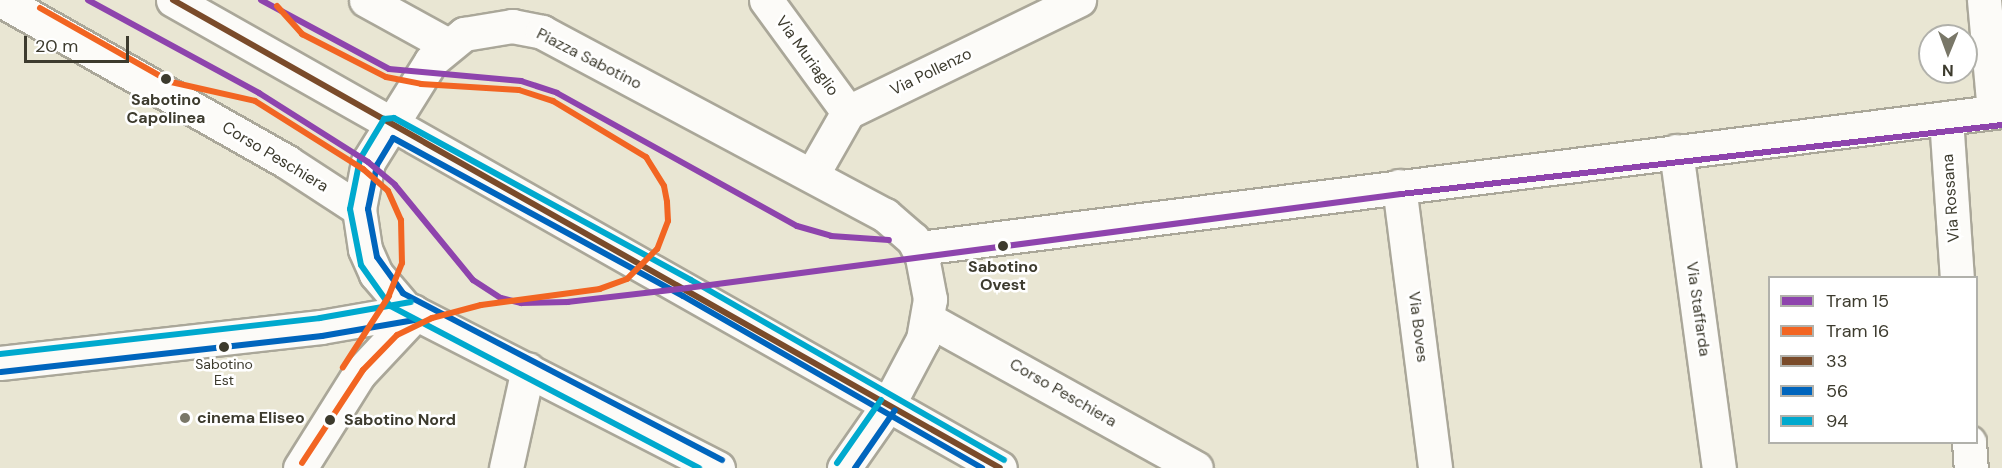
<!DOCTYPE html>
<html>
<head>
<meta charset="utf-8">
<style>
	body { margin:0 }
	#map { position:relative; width:2002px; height:468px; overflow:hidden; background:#e9e6d3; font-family:"DM Sans",sans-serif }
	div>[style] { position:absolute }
	.roads { filter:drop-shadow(2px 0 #aaa799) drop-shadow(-2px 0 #aaa799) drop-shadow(0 2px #aaa799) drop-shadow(0 -2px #aaa799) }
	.minor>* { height:33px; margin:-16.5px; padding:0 16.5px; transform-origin:16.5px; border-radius:16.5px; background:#fcfbf8 }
	.tertiary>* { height:33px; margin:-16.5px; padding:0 16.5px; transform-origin:16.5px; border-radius:16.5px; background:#fcfbf8 }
	.secondary>* { height:33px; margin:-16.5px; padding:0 16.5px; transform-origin:16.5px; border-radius:16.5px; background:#fcfbf8 }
	.bus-1>* { height:6px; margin:-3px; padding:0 3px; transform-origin:3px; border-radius:3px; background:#7a4b2a }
	.bus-2>* { height:6px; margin:-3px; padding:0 3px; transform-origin:3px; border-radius:3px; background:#0065bd }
	.bus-3>* { height:6px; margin:-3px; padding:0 3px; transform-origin:3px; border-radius:3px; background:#00a9ce }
	.tram-1>* { height:6px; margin:-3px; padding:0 3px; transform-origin:3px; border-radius:3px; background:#8e44ad }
	.tram-2>* { height:6px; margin:-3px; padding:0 3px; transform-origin:3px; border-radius:3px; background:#f26522 }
	.dots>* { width:16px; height:16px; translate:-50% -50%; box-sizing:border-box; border:3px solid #fff; border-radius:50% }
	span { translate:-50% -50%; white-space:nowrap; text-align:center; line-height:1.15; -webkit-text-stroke:5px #fff; paint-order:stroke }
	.bus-label { font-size:14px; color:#3d3b2e }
	.street-label { font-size:16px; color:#3d3b2e }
	.stop-label { font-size:16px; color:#3d3b2e; font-weight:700 }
	.left { translate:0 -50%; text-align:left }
	.poi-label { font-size:16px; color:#3d3b2e; font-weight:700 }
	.legend { position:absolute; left:1768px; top:276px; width:210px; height:168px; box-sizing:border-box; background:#fff; border:2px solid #b1b1ab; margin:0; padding:8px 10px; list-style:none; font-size:18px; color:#3d3b2e }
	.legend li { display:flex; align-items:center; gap:12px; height:30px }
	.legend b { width:30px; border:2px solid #b1b1ab }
	.north { position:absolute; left:1918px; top:24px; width:60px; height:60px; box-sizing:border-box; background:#fff; border:2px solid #b1b1ab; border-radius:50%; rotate:181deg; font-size:16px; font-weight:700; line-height:24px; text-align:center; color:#3d3b2e }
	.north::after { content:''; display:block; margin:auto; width:21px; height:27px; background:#797768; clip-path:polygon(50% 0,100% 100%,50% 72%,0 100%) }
	.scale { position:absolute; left:24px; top:36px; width:105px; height:27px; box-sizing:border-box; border:3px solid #3d3b2e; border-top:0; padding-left:8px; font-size:18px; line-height:21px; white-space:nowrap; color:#3d3b2e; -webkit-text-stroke:4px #fff; paint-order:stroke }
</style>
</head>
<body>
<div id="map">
	<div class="roads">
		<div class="minor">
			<i style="left:1px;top:0;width:329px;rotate:29.5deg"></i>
			<i style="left:287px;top:162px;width:86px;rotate:33.1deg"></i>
			<i style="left:366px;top:0;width:94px;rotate:28.8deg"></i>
			<i style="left:766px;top:0;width:139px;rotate:53.8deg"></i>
			<i style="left:1984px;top:0;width:112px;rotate:84.9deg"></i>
			<i style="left:1946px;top:118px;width:160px;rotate:86.1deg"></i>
			<i style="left:1676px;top:151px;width:320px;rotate:82.3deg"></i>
			<i style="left:812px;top:175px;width:73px;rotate:-60.3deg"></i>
			<i style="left:848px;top:112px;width:257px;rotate:-25.9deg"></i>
			<i style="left:1399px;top:186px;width:284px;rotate:82.7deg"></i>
			<i style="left:929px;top:320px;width:305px;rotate:29deg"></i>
			<i style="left:1969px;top:442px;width:26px;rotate:86deg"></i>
			<i style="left:506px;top:468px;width:101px;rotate:-77.5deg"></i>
		</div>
		<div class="tertiary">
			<i style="left:920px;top:248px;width:1091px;rotate:-7.22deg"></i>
			<i style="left:0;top:363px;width:323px;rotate:-6.4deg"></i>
			<i style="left:321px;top:327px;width:93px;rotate:-9.9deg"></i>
			<i style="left:300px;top:468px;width:111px;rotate:-57.9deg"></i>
			<i style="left:359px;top:374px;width:83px;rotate:-46.9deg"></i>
			<i style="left:718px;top:468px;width:352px;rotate:-152.9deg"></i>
			<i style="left:405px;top:308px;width:45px;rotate:-130.5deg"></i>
			<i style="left:376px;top:274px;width:27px;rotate:-114deg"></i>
			<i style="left:365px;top:249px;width:40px;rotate:-98.5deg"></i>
			<i style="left:359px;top:209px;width:48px;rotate:-79.2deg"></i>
			<i style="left:368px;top:162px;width:119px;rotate:-58deg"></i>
			<i style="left:431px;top:61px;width:43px;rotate:-39.3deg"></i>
			<i style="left:464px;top:34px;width:49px;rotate:-9.5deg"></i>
			<i style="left:512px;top:26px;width:31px;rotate:11deg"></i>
			<i style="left:542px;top:32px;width:389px;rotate:28.1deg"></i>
			<i style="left:885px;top:215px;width:37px;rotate:41deg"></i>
			<i style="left:913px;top:239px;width:20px;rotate:63deg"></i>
			<i style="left:922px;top:257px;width:43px;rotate:79.2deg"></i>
			<i style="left:930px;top:299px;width:41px;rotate:99.9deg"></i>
			<i style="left:923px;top:339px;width:75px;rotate:117.9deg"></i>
			<i style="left:888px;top:405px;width:77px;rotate:124.9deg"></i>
		</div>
		<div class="secondary">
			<i style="left:173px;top:0;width:950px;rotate:29.51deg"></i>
		</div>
	</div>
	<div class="bus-1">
		<i style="left:173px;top:0;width:950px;rotate:29.51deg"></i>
	</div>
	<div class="bus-2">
		<i style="left:1px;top:372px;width:323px;rotate:-6.4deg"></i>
		<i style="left:322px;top:336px;width:94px;rotate:-9.8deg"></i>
		<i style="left:722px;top:460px;width:360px;rotate:-152.4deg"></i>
		<i style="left:403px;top:293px;width:44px;rotate:-125.8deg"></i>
		<i style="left:377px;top:257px;width:49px;rotate:-100.6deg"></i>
		<i style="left:368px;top:209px;width:45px;rotate:-78.4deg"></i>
		<i style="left:377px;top:165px;width:31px;rotate:-59deg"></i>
		<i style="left:393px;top:138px;width:330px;rotate:28.6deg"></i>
		<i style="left:683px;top:296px;width:345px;rotate:29.9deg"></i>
		<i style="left:855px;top:468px;width:70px;rotate:-55.4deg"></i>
	</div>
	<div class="bus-3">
		<i style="left:0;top:354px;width:322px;rotate:-6.4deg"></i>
		<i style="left:320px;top:318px;width:92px;rotate:-10deg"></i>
		<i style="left:837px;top:463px;width:77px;rotate:-55.1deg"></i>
		<i style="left:699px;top:468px;width:349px;rotate:-152.3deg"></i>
		<i style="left:390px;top:306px;width:50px;rotate:-125.3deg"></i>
		<i style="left:361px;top:265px;width:57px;rotate:-101.1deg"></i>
		<i style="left:350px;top:209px;width:51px;rotate:-78.7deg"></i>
		<i style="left:360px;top:159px;width:47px;rotate:-59deg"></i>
		<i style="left:384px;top:119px;width:10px;rotate:-6deg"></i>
		<i style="left:394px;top:118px;width:338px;rotate:28.6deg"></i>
		<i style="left:691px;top:280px;width:361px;rotate:29.9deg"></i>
	</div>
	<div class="tram-1">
		<i style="left:88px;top:0;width:195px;rotate:28.5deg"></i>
		<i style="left:259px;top:93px;width:129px;rotate:32.3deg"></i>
		<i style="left:368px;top:162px;width:35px;rotate:40deg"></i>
		<i style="left:395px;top:185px;width:123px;rotate:50.6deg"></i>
		<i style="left:473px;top:280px;width:33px;rotate:33deg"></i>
		<i style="left:501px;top:298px;width:21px;rotate:14deg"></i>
		<i style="left:521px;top:303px;width:47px;rotate:-1.2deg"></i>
		<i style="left:568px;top:302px;width:120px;rotate:-6.7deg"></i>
		<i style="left:687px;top:288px;width:720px;rotate:-7.5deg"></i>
		<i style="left:1401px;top:194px;width:605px;rotate:-6.55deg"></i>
		<i style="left:261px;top:0;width:145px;rotate:28.3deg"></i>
		<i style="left:389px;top:69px;width:133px;rotate:5.2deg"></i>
		<i style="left:521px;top:81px;width:38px;rotate:18deg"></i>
		<i style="left:557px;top:93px;width:274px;rotate:29deg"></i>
		<i style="left:797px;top:226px;width:35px;rotate:16deg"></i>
		<i style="left:831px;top:236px;width:58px;rotate:3.9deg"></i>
	</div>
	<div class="tram-2">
		<i style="left:277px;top:6px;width:38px;rotate:48deg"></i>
		<i style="left:302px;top:34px;width:94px;rotate:27.1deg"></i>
		<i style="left:386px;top:77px;width:36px;rotate:11deg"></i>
		<i style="left:421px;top:84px;width:98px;rotate:3.5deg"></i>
		<i style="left:519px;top:90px;width:36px;rotate:18deg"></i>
		<i style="left:553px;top:101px;width:109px;rotate:31.1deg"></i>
		<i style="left:646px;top:157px;width:34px;rotate:58deg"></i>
		<i style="left:664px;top:186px;width:16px;rotate:79deg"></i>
		<i style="left:667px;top:202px;width:19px;rotate:87deg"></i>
		<i style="left:668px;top:221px;width:30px;rotate:111deg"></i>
		<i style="left:657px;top:249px;width:42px;rotate:135deg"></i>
		<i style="left:627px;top:279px;width:29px;rotate:160deg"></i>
		<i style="left:600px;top:289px;width:120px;rotate:172.3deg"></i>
		<i style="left:481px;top:305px;width:51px;rotate:165.1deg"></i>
		<i style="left:432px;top:318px;width:39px;rotate:154deg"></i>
		<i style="left:397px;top:335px;width:49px;rotate:134.2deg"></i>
		<i style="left:363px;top:370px;width:111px;rotate:123.3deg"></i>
		<i style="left:40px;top:8px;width:150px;rotate:29.5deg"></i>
		<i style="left:171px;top:82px;width:86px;rotate:12.7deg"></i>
		<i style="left:255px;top:101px;width:128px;rotate:32.2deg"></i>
		<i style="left:363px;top:169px;width:33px;rotate:41deg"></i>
		<i style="left:388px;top:191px;width:32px;rotate:66deg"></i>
		<i style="left:401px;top:220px;width:43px;rotate:88.7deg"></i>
		<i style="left:402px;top:263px;width:35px;rotate:112deg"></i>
		<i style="left:389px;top:296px;width:85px;rotate:122.9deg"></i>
	</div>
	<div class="dots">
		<i style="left:166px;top:79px;background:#3d3b2e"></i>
		<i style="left:1003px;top:246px;background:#3d3b2e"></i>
		<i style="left:224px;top:347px;background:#3d3b2e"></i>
		<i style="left:185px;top:418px;background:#797768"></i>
		<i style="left:330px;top:420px;background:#3d3b2e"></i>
	</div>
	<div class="bus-label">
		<span style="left:224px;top:372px">Sabotino<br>Est</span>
	</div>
	<div class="street-label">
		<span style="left:807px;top:56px;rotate:54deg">Via Muriaglio</span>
		<span style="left:589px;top:59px;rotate:27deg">Piazza Sabotino</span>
		<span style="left:931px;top:72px;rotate:-26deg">Via Pollenzo</span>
		<span style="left:275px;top:157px;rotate:31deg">Corso Peschiera</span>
		<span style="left:1951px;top:198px;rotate:-94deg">Via Rossana</span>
		<span style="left:1698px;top:309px;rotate:82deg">Via Staffarda</span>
		<span style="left:1418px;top:327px;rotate:83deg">Via Boves</span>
		<span style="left:1063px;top:393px;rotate:30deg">Corso Peschiera</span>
	</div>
	<div class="stop-label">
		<span style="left:166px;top:109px">Sabotino<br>Capolinea</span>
		<span style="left:1003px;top:276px">Sabotino<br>Ovest</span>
		<span class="left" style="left:344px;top:420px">Sabotino Nord</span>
	</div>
	<div class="poi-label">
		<span class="left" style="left:197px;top:418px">cinema Eliseo</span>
	</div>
	<ul class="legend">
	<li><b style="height:8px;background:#8e44ad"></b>Tram 15</li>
	<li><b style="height:8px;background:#f26522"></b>Tram 16</li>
	<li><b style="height:8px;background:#7a4b2a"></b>33</li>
	<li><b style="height:8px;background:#0065bd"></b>56</li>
	<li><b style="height:8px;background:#00a9ce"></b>94</li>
	</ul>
	<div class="north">N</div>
	<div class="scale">20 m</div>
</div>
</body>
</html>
